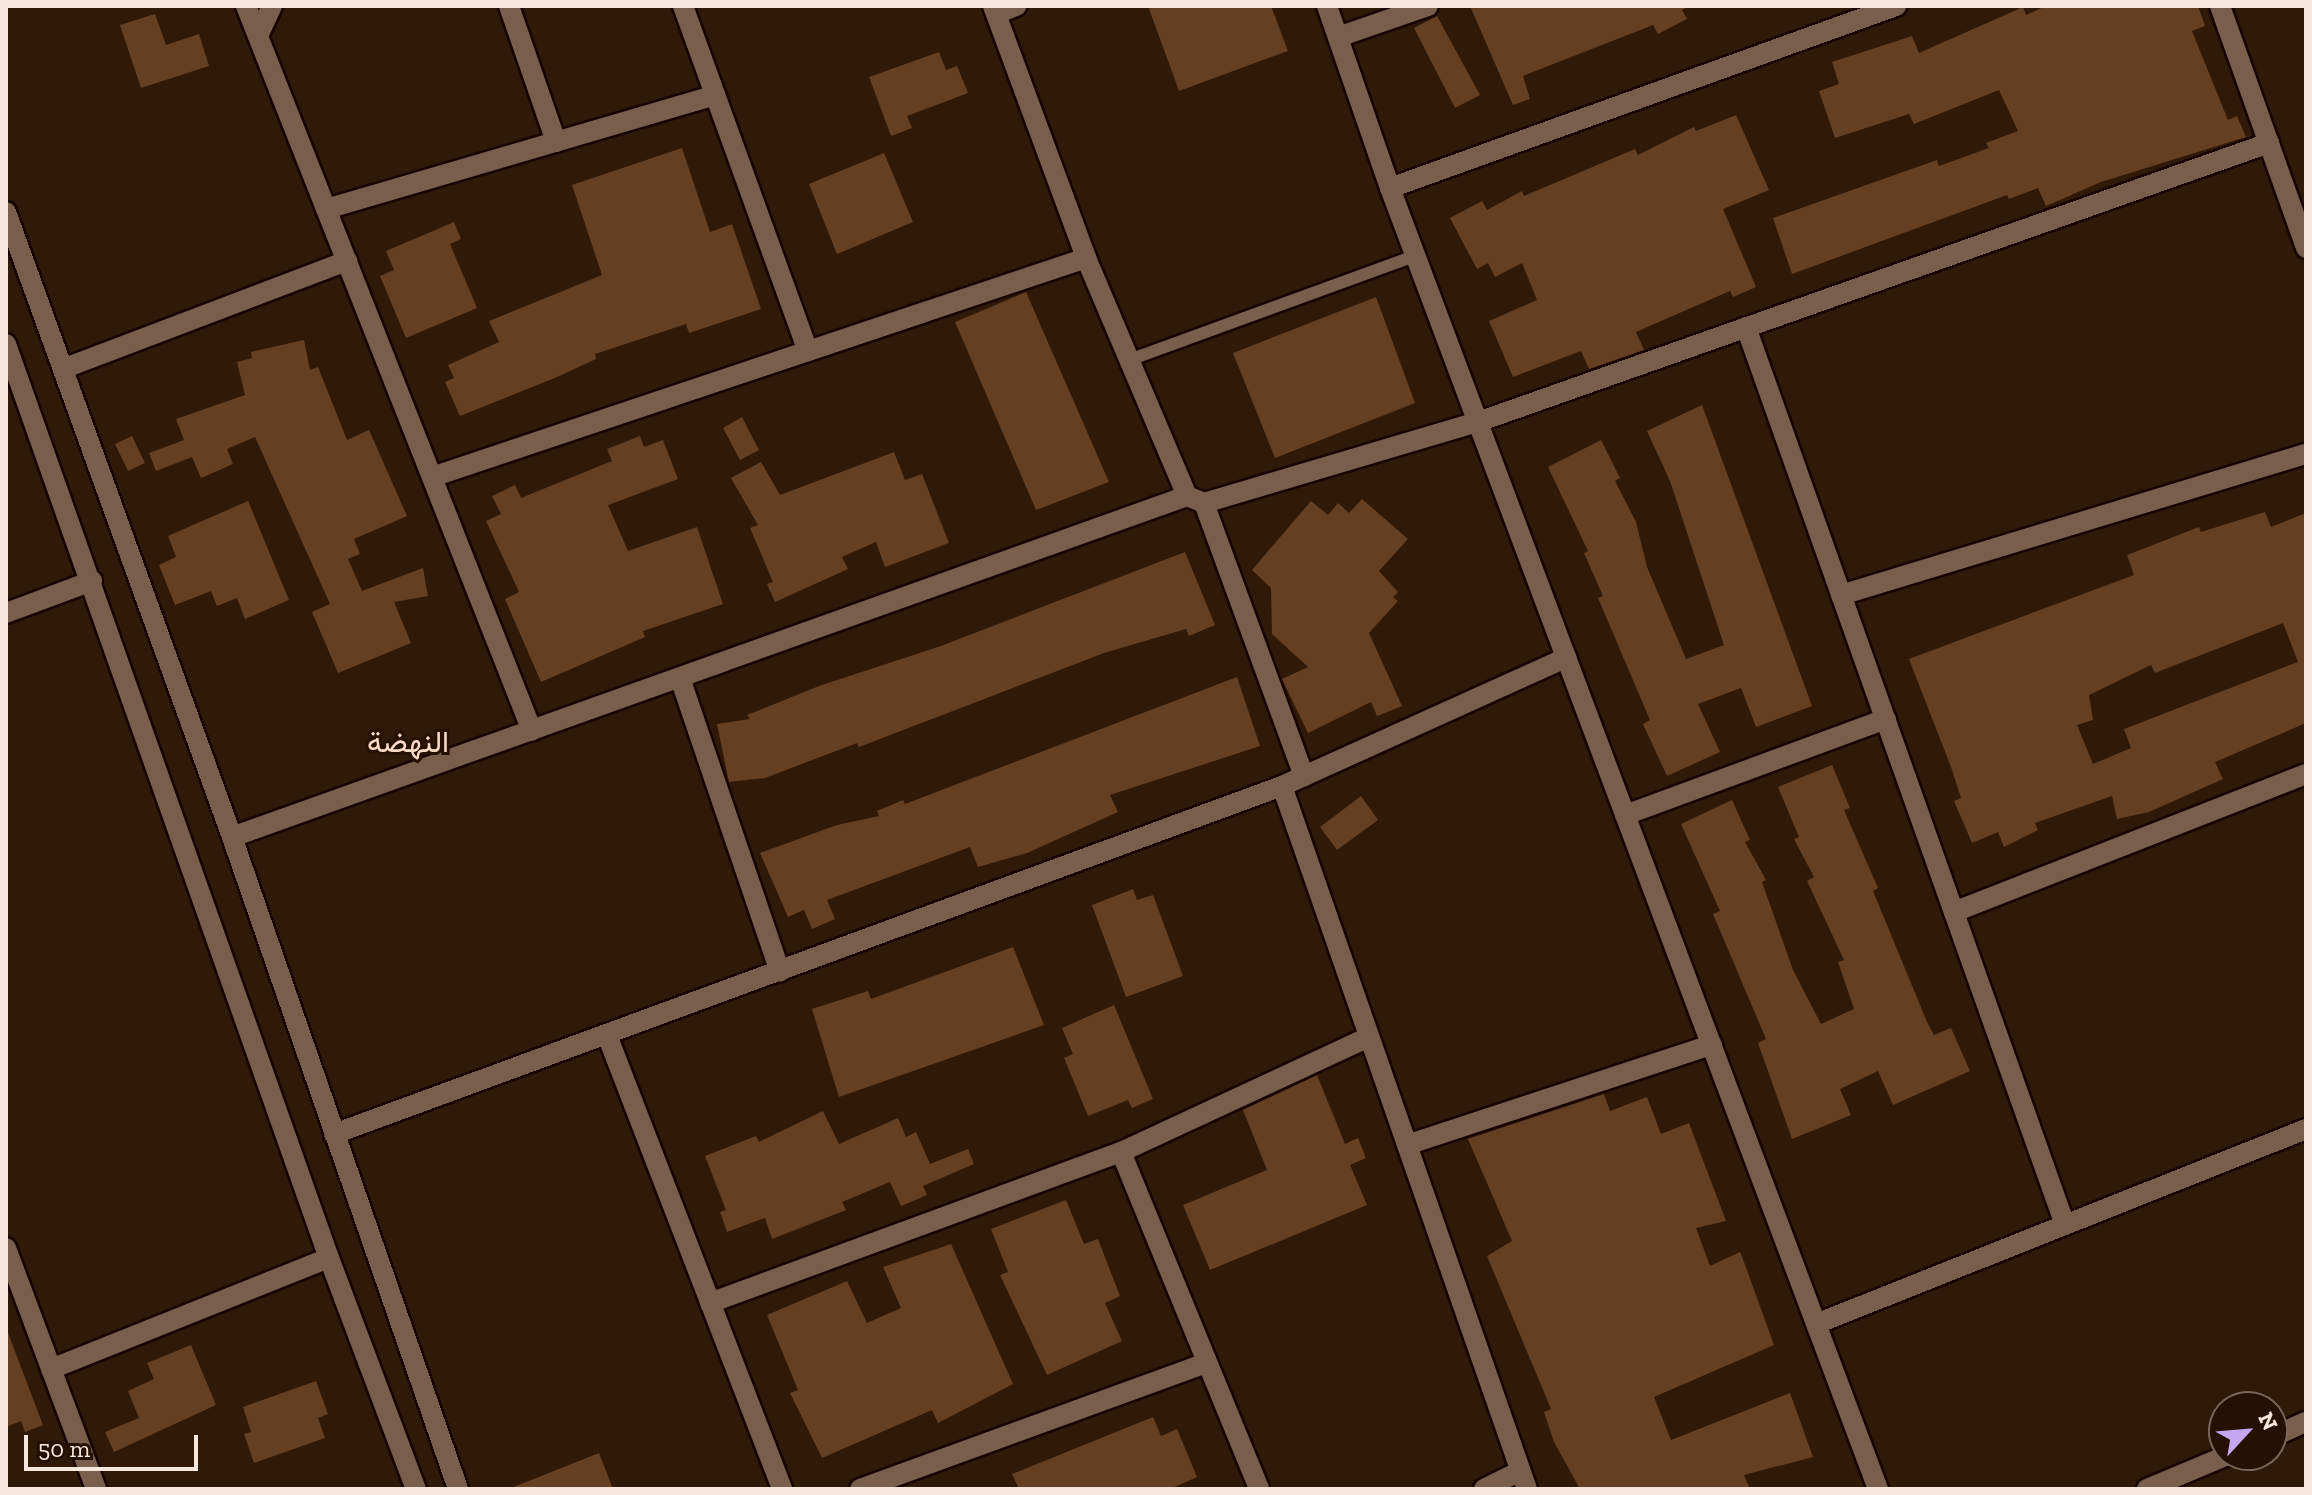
<!DOCTYPE html>
<html>
<head>
<meta charset="utf-8">
<style>
	body { margin:0 }
	#map { position:relative; width:2312px; height:1495px; overflow:hidden; background:#301907; font-family:"Zilla Slab",Vazirmatn,serif }
	div>[style] { position:absolute }
	.building>* { inset:0; background:#653f22 }
	.roads { filter:drop-shadow(2px 0 #170400) drop-shadow(-2px 0 #170400) drop-shadow(0 2px #170400) drop-shadow(0 -2px #170400) }
	.service>* { height:12px; margin:-6px; padding:0 6px; transform-origin:6px; border-radius:6px; background:#795e4b }
	.minor>* { height:20px; margin:-10px; padding:0 10px; transform-origin:10px; border-radius:10px; background:#795e4b }
	span { translate:-50% -50%; white-space:nowrap; text-align:center; line-height:1.15; -webkit-text-stroke:6px #261001; paint-order:stroke }
	.neighbourhood-label { font-size:30px; color:#fcdcc6 }
	.frame { position:absolute; inset:0; border:8px solid #f7e7dc; pointer-events:none }
	.north { position:absolute; left:2208px; top:1391px; width:80px; height:80px; box-sizing:border-box; background:#261001; border:2px solid #7a6659; border-radius:50%; rotate:64deg; font-size:22px; font-weight:700; line-height:32px; text-align:center; color:#f7e7dc }
	.north::after { content:''; display:block; margin:auto; width:28px; height:36px; background:#c5a7f1; clip-path:polygon(50% 0,100% 100%,50% 72%,0 100%) }
	.scale { position:absolute; left:24px; top:1435px; width:174px; height:36px; box-sizing:border-box; border:4px solid #f7e7dc; border-top:0; padding-left:10px; font-size:24px; line-height:28px; white-space:nowrap; color:#f7e7dc; -webkit-text-stroke:6px #261001; paint-order:stroke }
</style>
</head>
<body>
<div id="map">
	<div class="building">
		<i style="clip-path:polygon(1148px 6px,1271px 6px,1288px 51px,1179px 91px)"></i>
		<i style="clip-path:polygon(1470px 6px,1690px 6px,1682px 10px,1687px 19px,1658px 34px,1653px 25px,1523px 76px,1530px 99px,1513px 105px)"></i>
		<i style="clip-path:polygon(2046px 6px,2198px 6px,2205px 26px,2192px 31px,2228px 120px,2237px 116px,2246px 137px,2101px 182px,2046px 206px,2038px 188px,2009px 199px,2007px 195px,1792px 274px,1773px 218px,1937px 160px,1939px 166px,1989px 148px,1986px 143px,2018px 131px,1999px 90px,1914px 124px,1909px 114px,1835px 138px,1819px 91px,1839px 84px,1832px 62px,1912px 36px,1919px 53px,2023px 7px,2026px 15px)"></i>
		<i style="clip-path:polygon(155px 14px,166px 45px,199px 34px,209px 66px,141px 88px,120px 25px)"></i>
		<i style="clip-path:polygon(1437px 16px,1480px 95px,1455px 108px,1414px 28px)"></i>
		<i style="clip-path:polygon(939px 52px,946px 70px,957px 66px,968px 93px,907px 116px,912px 128px,891px 136px,869px 77px)"></i>
		<i style="clip-path:polygon(1736px 115px,1769px 190px,1723px 209px,1756px 287px,1733px 297px,1730px 291px,1636px 332px,1644px 350px,1589px 369px,1581px 351px,1513px 377px,1489px 321px,1537px 300px,1522px 263px,1495px 277px,1488px 263px,1477px 269px,1450px 218px,1482px 201px,1487px 210px,1522px 191px,1524px 196px,1635px 149px,1638px 155px,1694px 127px,1696px 131px)"></i>
		<i style="clip-path:polygon(682px 148px,710px 232px,732px 224px,761px 309px,689px 333px,686px 324px,595px 354px,596px 359px,557px 377px,460px 416px,445px 382px,454px 378px,448px 365px,499px 342px,489px 321px,602px 275px,572px 185px)"></i>
		<i style="clip-path:polygon(884px 153px,913px 222px,837px 254px,809px 184px)"></i>
		<i style="clip-path:polygon(454px 222px,461px 239px,450px 244px,477px 308px,406px 338px,380px 276px,394px 270px,386px 251px)"></i>
		<i style="clip-path:polygon(1026px 292px,1109px 482px,1036px 510px,955px 322px)"></i>
		<i style="clip-path:polygon(1376px 297px,1415px 403px,1275px 458px,1233px 353px)"></i>
		<i style="clip-path:polygon(304px 340px,310px 370px,318px 367px,347px 440px,369px 430px,407px 516px,354px 539px,360px 554px,348px 559px,362px 591px,423px 568px,428px 596px,394px 602px,411px 643px,338px 673px,312px 612px,330px 604px,255px 437px,227px 449px,233px 464px,201px 478px,192px 457px,156px 471px,149px 453px,184px 440px,176px 419px,245px 395px,237px 362px,252px 358px,251px 352px)"></i>
		<i style="clip-path:polygon(1702px 405px,1812px 706px,1756px 727px,1741px 688px,1698px 704px,1720px 752px,1667px 776px,1643px 724px,1650px 720px,1598px 598px,1603px 596px,1584px 553px,1588px 551px,1548px 467px,1601px 440px,1620px 478px,1615px 481px,1636px 522px,1647px 567px,1686px 659px,1724px 645px,1670px 481px,1647px 431px)"></i>
		<i style="clip-path:polygon(742px 417px,759px 450px,740px 460px,723px 428px)"></i>
		<i style="clip-path:polygon(132px 436px,145px 463px,128px 471px,115px 444px)"></i>
		<i style="clip-path:polygon(640px 436px,644px 447px,663px 440px,678px 479px,608px 505px,628px 551px,697px 527px,723px 604px,643px 631px,645px 637px,541px 682px,505px 599px,519px 592px,486px 521px,501px 514px,492px 496px,515px 485px,521px 498px,612px 461px,607px 449px)"></i>
		<i style="clip-path:polygon(894px 452px,905px 480px,922px 474px,949px 543px,885px 567px,876px 542px,842px 557px,848px 569px,775px 602px,767px 584px,773px 582px,750px 528px,758px 525px,731px 478px,761px 462px,780px 495px)"></i>
		<i style="clip-path:polygon(1362px 499px,1408px 539px,1379px 571px,1398px 592px,1393px 597px,1398px 601px,1369px 633px,1402px 706px,1377px 716px,1371px 702px,1308px 733px,1282px 679px,1308px 667px,1272px 634px,1271px 588px,1252px 570px,1311px 501px,1328px 515px,1338px 503px,1349px 513px)"></i>
		<i style="clip-path:polygon(248px 501px,289px 600px,245px 619px,237px 598px,217px 606px,211px 591px,175px 605px,159px 565px,176px 557px,168px 536px)"></i>
		<i style="clip-path:polygon(evenodd,2265px 512px,2271px 527px,2306px 513px,2306px 723px,2215px 762px,2223px 779px,2149px 812px,2117px 819px,2112px 796px,2035px 823px,2038px 830px,2004px 847px,1998px 832px,1972px 843px,1954px 801px,1961px 798px,1951px 767px,1909px 659px,2134px 575px,2127px 555px,2199px 527px,2201px 532px,2265px 512px,2283px 623px,2298px 662px,2124px 729px,2131px 748px,2093px 764px,2077px 725px,2093px 720px,2089px 695px,2151px 665px,2155px 673px,2283px 623px)"></i>
		<i style="clip-path:polygon(1185px 552px,1215px 625px,1189px 636px,1186px 629px,1104px 653px,859px 747px,857px 743px,765px 778px,729px 782px,717px 724px,750px 719px,747px 715px,819px 686px,941px 646px)"></i>
		<i style="clip-path:polygon(1237px 677px,1260px 746px,1110px 795px,1118px 812px,1027px 853px,978px 867px,970px 847px,827px 900px,835px 919px,812px 929px,804px 910px,788px 917px,760px 853px,837px 825px,879px 816px,877px 811px,903px 800px,905px 804px)"></i>
		<i style="clip-path:polygon(1832px 765px,1850px 808px,1844px 810px,1878px 888px,1873px 891px,1927px 1022px,1934px 1035px,1951px 1028px,1970px 1071px,1893px 1105px,1878px 1071px,1840px 1089px,1851px 1115px,1792px 1139px,1758px 1043px,1766px 1039px,1713px 914px,1720px 911px,1681px 824px,1732px 800px,1750px 840px,1745px 842px,1766px 880px,1762px 882px,1793px 970px,1821px 1024px,1854px 1009px,1838px 962px,1844px 960px,1807px 881px,1814px 877px,1794px 839px,1799px 837px,1778px 787px)"></i>
		<i style="clip-path:polygon(1361px 796px,1378px 820px,1337px 850px,1320px 827px)"></i>
		<i style="clip-path:polygon(1133px 889px,1137px 900px,1153px 895px,1183px 976px,1126px 997px,1092px 905px)"></i>
		<i style="clip-path:polygon(1013px 947px,1044px 1025px,839px 1097px,812px 1009px,868px 991px,871px 999px)"></i>
		<i style="clip-path:polygon(1114px 1005px,1153px 1099px,1132px 1108px,1128px 1100px,1088px 1116px,1064px 1058px,1073px 1054px,1062px 1028px)"></i>
		<i style="clip-path:polygon(1317px 1075px,1345px 1144px,1358px 1138px,1366px 1158px,1350px 1165px,1367px 1205px,1210px 1270px,1183px 1205px,1267px 1170px,1243px 1110px)"></i>
		<i style="clip-path:polygon(1604px 1094px,1610px 1111px,1647px 1097px,1661px 1134px,1689px 1123px,1726px 1221px,1696px 1228px,1710px 1266px,1740px 1252px,1744px 1262px,1774px 1345px,1654px 1397px,1671px 1440px,1790px 1393px,1813px 1457px,1744px 1475px,1750px 1489px,1580px 1489px,1554px 1442px,1544px 1412px,1551px 1409px,1487px 1256px,1512px 1241px,1468px 1139px)"></i>
		<i style="clip-path:polygon(823px 1111px,839px 1144px,898px 1118px,906px 1137px,916px 1132px,930px 1164px,968px 1149px,974px 1164px,923px 1186px,927px 1195px,901px 1206px,890px 1182px,842px 1202px,846px 1210px,772px 1239px,765px 1218px,727px 1232px,720px 1212px,726px 1210px,705px 1156px,756px 1136px,759px 1142px)"></i>
		<i style="clip-path:polygon(1066px 1200px,1084px 1244px,1098px 1239px,1120px 1296px,1105px 1303px,1122px 1341px,1047px 1375px,1000px 1275px,1008px 1272px,991px 1229px)"></i>
		<i style="clip-path:polygon(951px 1244px,1013px 1384px,938px 1423px,932px 1410px,822px 1458px,790px 1393px,798px 1390px,767px 1315px,847px 1281px,867px 1323px,901px 1308px,883px 1267px)"></i>
		<i style="clip-path:polygon(8px 1333px,43px 1425px,25px 1432px,21px 1421px,6px 1427px)"></i>
		<i style="clip-path:polygon(191px 1345px,216px 1405px,114px 1452px,105px 1432px,139px 1418px,128px 1391px,154px 1379px,147px 1363px)"></i>
		<i style="clip-path:polygon(316px 1381px,328px 1414px,318px 1418px,325px 1438px,254px 1463px,244px 1434px,251px 1432px,243px 1407px)"></i>
		<i style="clip-path:polygon(1153px 1417px,1161px 1436px,1177px 1429px,1197px 1477px,1170px 1489px,1019px 1489px,1012px 1474px)"></i>
		<i style="clip-path:polygon(599px 1453px,613px 1489px,511px 1489px,511px 1488px)"></i>
	</div>
	<div class="roads">
		<div class="service">
			<i style="left:1129px;top:360px;width:304px;rotate:-20deg"></i>
		</div>
		<div class="minor">
			<i style="left:246px;top:6px;width:779px;rotate:68.47deg"></i>
			<i style="left:509px;top:6px;width:144px;rotate:70.9deg"></i>
			<i style="left:683px;top:6px;width:367px;rotate:70.1deg"></i>
			<i style="left:993px;top:6px;width:269px;rotate:69.7deg"></i>
			<i style="left:1086px;top:258px;width:259px;rotate:67deg"></i>
			<i style="left:1327px;top:6px;width:193px;rotate:70.9deg"></i>
			<i style="left:1390px;top:188px;width:1390px;rotate:69.44deg"></i>
			<i style="left:2220px;top:6px;width:257px;rotate:70.4deg"></i>
			<i style="left:996px;top:14px;width:22px;rotate:-22deg"></i>
			<i style="left:258px;top:36px;width:33px;rotate:-65deg"></i>
			<i style="left:1338px;top:37px;width:95px;rotate:-19deg"></i>
			<i style="left:1390px;top:188px;width:538px;rotate:-19.78deg"></i>
			<i style="left:326px;top:209px;width:405px;rotate:-16.3deg"></i>
			<i style="left:6px;top:212px;width:665px;rotate:70.12deg"></i>
			<i style="left:232px;top:837px;width:690px;rotate:70.88deg"></i>
			<i style="left:1746px;top:327px;width:953px;rotate:70.44deg"></i>
			<i style="left:6px;top:344px;width:969px;rotate:70.54deg"></i>
			<i style="left:329px;top:1258px;width:247px;rotate:69.4deg"></i>
			<i style="left:65px;top:368px;width:302px;rotate:-20.8deg"></i>
			<i style="left:432px;top:477px;width:690px;rotate:-18.51deg"></i>
			<i style="left:1204px;top:503px;width:291px;rotate:69.9deg"></i>
			<i style="left:1841px;top:595px;width:486px;rotate:-16.9deg"></i>
			<i style="left:6px;top:613px;width:92px;rotate:-20.4deg"></i>
			<i style="left:680px;top:678px;width:310px;rotate:71.2deg"></i>
			<i style="left:1282px;top:786px;width:744px;rotate:70.79deg"></i>
			<i style="left:1625px;top:815px;width:278px;rotate:-20.2deg"></i>
			<i style="left:232px;top:837px;width:1014px;rotate:-19.65deg"></i>
			<i style="left:1187px;top:496px;width:18px;rotate:22deg"></i>
			<i style="left:1204px;top:503px;width:286px;rotate:-16.5deg"></i>
			<i style="left:1478px;top:422px;width:839px;rotate:-19.43deg"></i>
			<i style="left:1954px;top:912px;width:378px;rotate:-21.4deg"></i>
			<i style="left:607px;top:1035px;width:487px;rotate:68.9deg"></i>
			<i style="left:334px;top:1134px;width:1010px;rotate:-20.16deg"></i>
			<i style="left:1282px;top:786px;width:312px;rotate:-24.3deg"></i>
			<i style="left:1407px;top:1145px;width:321px;rotate:-18.2deg"></i>
			<i style="left:1121px;top:1152px;width:364px;rotate:67.7deg"></i>
			<i style="left:6px;top:1248px;width:257px;rotate:69.5deg"></i>
			<i style="left:710px;top:1303px;width:438px;rotate:-20.2deg"></i>
			<i style="left:1121px;top:1152px;width:273px;rotate:-24.9deg"></i>
			<i style="left:1816px;top:1324px;width:527px;rotate:-21.7deg"></i>
			<i style="left:51px;top:1369px;width:299px;rotate:-21.8deg"></i>
			<i style="left:2272px;top:1437px;width:37px;rotate:-24deg"></i>
			<i style="left:860px;top:1489px;width:369px;rotate:-20deg"></i>
			<i style="left:1484px;top:1489px;width:40px;rotate:-26.6deg"></i>
			<i style="left:2147px;top:1489px;width:88px;rotate:-22.8deg"></i>
		</div>
	</div>
	<div class="neighbourhood-label">
		<span style="left:408px;top:742px">النهضة</span>
	</div>
	<div class="frame"></div>
	<div class="north">N</div>
	<div class="scale">50 m</div>
</div>
</body>
</html>
